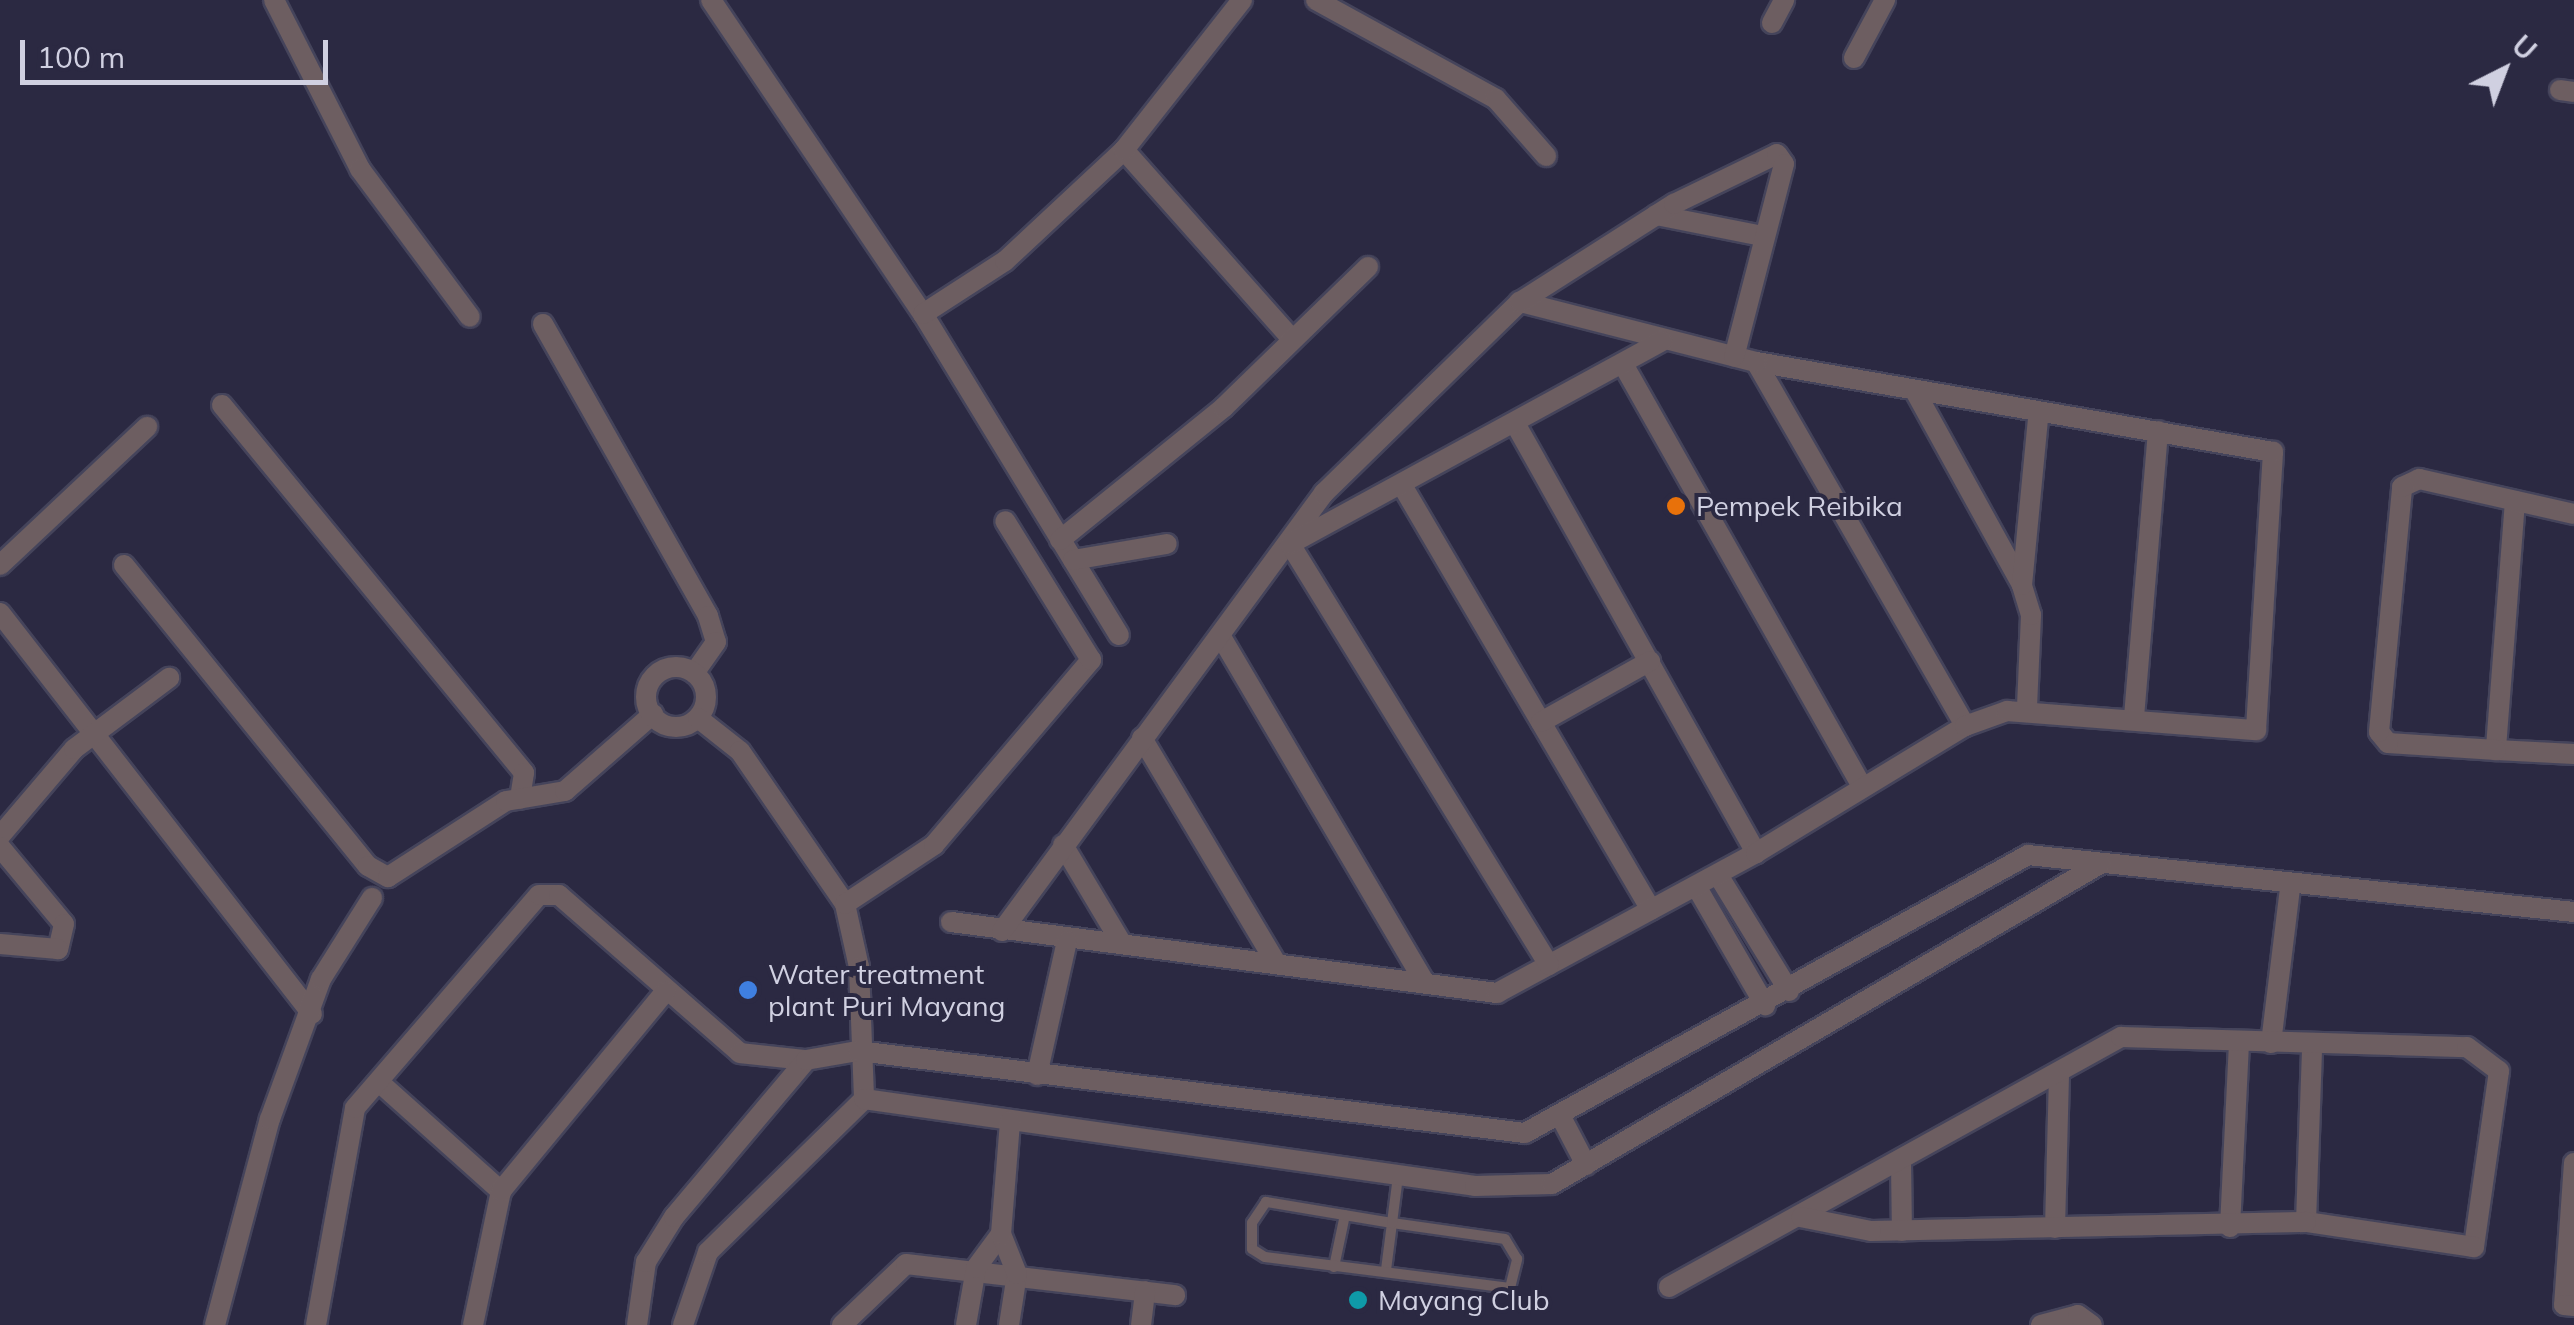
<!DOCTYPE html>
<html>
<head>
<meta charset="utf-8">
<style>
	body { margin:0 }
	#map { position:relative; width:2574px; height:1325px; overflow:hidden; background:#2b2942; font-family:Mulish,sans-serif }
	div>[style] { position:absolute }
	.roads { filter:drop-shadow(2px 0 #45445b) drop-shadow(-2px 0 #45445b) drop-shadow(0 2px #45445b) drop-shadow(0 -2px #45445b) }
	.lane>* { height:10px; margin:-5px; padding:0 5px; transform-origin:5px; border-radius:5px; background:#6d5e61 }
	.street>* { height:20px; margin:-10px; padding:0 10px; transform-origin:10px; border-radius:10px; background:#6d5e61 }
	.street>.ring { margin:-10px; padding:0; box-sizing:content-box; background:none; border:20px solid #6d5e61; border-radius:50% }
	.dots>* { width:28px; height:28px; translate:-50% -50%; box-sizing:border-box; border:5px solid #2b2942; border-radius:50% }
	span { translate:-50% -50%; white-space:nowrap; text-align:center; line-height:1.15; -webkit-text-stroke:8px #2b2942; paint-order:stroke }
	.poi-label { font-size:28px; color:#d0d0e1 }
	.left { translate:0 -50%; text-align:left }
	.north { position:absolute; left:2454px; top:20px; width:100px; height:100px; -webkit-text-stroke:8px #2b2942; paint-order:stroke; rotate:42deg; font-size:28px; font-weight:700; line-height:40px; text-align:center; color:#d0d0e1 }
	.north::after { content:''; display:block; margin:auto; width:35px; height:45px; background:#d0d0e1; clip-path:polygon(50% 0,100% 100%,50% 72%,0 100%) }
	.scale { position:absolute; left:20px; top:40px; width:308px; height:45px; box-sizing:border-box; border:5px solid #d0d0e1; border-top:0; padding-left:12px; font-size:30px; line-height:35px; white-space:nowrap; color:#d0d0e1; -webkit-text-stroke:8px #2b2942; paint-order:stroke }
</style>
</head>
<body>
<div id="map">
	<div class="roads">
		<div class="lane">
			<i style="left:1334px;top:1267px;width:53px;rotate:-78.1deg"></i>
			<i style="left:1386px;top:1270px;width:47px;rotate:-82.7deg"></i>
			<i style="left:1392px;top:1223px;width:128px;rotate:-170.5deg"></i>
			<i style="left:1266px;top:1202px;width:25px;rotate:124deg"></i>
			<i style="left:1252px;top:1223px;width:26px;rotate:90deg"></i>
			<i style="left:1252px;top:1249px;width:15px;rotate:32deg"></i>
			<i style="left:1265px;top:1257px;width:247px;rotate:7.2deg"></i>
			<i style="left:1510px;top:1288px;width:30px;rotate:-76deg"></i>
			<i style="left:1517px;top:1259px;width:23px;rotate:-121deg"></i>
			<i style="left:1505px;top:1239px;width:114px;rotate:-171.9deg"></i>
			<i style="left:1392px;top:1223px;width:47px;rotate:-82.7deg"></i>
		</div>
		<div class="street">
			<i style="left:274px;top:0;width:190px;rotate:63deg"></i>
			<i style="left:360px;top:169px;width:184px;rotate:53.4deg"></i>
			<i style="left:711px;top:0;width:379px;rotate:56deg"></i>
			<i style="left:923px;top:314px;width:376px;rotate:58.6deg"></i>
			<i style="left:1316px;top:0;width:205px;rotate:28.8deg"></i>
			<i style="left:1496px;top:99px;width:76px;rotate:48.7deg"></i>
			<i style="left:1772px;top:23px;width:26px;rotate:-62deg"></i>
			<i style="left:1854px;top:58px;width:66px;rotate:-61.9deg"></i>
			<i style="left:2560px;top:90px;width:14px;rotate:8deg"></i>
			<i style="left:1124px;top:150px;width:251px;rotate:48.4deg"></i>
			<i style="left:1656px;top:215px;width:108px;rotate:11.2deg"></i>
			<i style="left:923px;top:314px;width:98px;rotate:-32.9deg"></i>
			<i style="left:1005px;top:261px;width:163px;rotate:-43deg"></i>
			<i style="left:1124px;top:150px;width:191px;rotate:-51.8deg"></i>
			<i style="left:543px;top:324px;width:335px;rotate:60.5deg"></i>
			<i style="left:708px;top:616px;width:27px;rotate:73deg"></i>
			<i style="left:716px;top:642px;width:38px;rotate:125deg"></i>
			<i style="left:1756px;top:362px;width:420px;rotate:60.1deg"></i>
			<i style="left:1623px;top:364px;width:485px;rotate:60.5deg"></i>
			<i style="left:1916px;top:393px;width:219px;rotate:61.1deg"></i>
			<i style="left:222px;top:405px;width:476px;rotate:50.6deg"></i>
			<i style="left:524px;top:773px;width:26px;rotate:99deg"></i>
			<i style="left:1516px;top:425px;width:491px;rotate:60.7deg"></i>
			<i style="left:1403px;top:487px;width:490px;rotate:59.6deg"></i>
			<i style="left:2515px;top:501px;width:250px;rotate:94.4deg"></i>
			<i style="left:2496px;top:750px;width:78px;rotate:2.9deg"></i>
			<i style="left:1060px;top:540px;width:211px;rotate:-39deg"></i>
			<i style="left:1224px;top:407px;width:201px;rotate:-44.2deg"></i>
			<i style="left:1073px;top:560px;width:95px;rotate:-9.7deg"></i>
			<i style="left:0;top:565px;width:202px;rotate:-43.2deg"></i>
			<i style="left:124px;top:565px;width:387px;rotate:51deg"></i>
			<i style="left:368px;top:866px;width:23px;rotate:29deg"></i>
			<i style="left:388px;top:877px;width:140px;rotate:-32.8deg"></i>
			<i style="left:506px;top:801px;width:60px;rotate:-9.6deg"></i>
			<i style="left:565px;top:791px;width:117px;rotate:-41.2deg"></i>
			<i style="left:0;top:613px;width:508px;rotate:52.12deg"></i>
			<i style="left:1220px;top:635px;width:399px;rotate:59.5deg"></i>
			<i class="ring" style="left:646px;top:667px;width:40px;height:40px"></i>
			<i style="left:2027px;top:707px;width:92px;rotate:-87.5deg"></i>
			<i style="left:2031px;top:615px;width:31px;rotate:-107deg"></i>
			<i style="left:2022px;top:585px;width:168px;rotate:-84.5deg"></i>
			<i style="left:2134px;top:717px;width:287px;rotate:-85.2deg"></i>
			<i style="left:698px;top:718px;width:53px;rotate:38.2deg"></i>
			<i style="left:740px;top:751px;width:186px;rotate:55.5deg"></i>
			<i style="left:845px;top:904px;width:65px;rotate:77.5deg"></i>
			<i style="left:859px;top:967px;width:132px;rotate:87.8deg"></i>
			<i style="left:1541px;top:722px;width:125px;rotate:-29.2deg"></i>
			<i style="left:1142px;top:738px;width:262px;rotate:59.2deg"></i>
			<i style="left:2496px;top:750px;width:108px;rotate:-176.3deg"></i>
			<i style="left:2388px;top:743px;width:14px;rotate:-129deg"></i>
			<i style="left:2379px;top:732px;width:246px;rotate:-84.6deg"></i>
			<i style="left:2402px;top:487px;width:19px;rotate:-25deg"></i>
			<i style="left:2419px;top:479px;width:159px;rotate:12.7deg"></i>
			<i style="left:0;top:836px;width:114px;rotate:-49.6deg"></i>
			<i style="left:74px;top:749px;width:119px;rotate:-36.8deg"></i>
			<i style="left:1063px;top:845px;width:115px;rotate:59.2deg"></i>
			<i style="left:0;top:847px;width:100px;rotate:50.3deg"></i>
			<i style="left:64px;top:924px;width:26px;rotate:103deg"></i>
			<i style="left:58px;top:949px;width:58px;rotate:-175.1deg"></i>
			<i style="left:1718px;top:875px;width:136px;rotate:58.5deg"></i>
			<i style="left:1696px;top:886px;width:138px;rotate:59.9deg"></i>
			<i style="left:845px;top:904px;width:107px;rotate:-33.5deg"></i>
			<i style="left:934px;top:845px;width:243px;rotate:-49.7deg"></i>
			<i style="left:1091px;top:660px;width:163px;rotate:-121.7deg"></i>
			<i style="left:951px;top:922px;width:551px;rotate:7.41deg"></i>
			<i style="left:1497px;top:993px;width:294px;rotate:-28.4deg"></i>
			<i style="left:1756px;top:853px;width:245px;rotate:-31.3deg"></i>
			<i style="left:1965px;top:726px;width:45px;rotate:-19.7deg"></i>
			<i style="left:2007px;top:711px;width:250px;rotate:4.4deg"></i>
			<i style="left:2256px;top:730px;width:279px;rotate:-86.5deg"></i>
			<i style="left:2273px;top:452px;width:525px;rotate:-170.12deg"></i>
			<i style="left:1756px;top:362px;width:244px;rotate:-165.7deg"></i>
			<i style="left:1002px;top:931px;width:544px;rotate:-53.68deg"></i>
			<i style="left:1324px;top:493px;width:274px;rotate:-44.3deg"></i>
			<i style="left:1520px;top:302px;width:183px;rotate:-32.5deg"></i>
			<i style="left:1674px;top:204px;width:114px;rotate:-25.9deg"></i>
			<i style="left:1777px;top:154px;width:12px;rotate:55deg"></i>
			<i style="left:1784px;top:164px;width:199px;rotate:104.5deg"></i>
			<i style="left:1549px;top:965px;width:494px;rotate:-121.6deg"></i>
			<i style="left:1290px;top:544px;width:424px;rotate:-28.6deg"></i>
			<i style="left:2271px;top:1043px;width:155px;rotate:-83deg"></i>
			<i style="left:1037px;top:1075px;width:137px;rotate:-77.4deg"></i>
			<i style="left:379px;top:1082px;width:164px;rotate:41.8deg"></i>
			<i style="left:1562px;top:1119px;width:52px;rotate:62.4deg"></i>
			<i style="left:1901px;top:1163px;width:68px;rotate:89.2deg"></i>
			<i style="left:2574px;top:1163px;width:142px;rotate:94deg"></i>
			<i style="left:2564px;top:1305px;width:10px;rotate:6deg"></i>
			<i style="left:2306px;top:1222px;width:176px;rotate:-88deg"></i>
			<i style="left:2230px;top:1227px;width:186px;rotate:-87.2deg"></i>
			<i style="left:2055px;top:1228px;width:153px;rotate:-88.5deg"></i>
			<i style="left:1669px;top:1287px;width:517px;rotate:-28.95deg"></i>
			<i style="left:2121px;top:1037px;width:346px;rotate:1.7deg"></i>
			<i style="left:2467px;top:1047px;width:40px;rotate:37deg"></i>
			<i style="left:2499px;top:1071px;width:178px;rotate:98.1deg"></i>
			<i style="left:2474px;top:1247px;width:170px;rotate:-171.5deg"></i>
			<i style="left:2306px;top:1222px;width:435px;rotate:178.8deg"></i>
			<i style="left:1871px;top:1231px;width:71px;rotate:-168.7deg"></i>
			<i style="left:215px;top:1325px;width:213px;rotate:-75.1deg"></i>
			<i style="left:270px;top:1119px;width:149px;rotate:-70deg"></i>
			<i style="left:321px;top:979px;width:96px;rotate:-57.8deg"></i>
			<i style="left:316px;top:1325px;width:220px;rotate:-79.8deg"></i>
			<i style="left:355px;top:1108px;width:281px;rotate:-49.2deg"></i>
			<i style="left:539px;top:895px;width:20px"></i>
			<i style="left:559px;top:895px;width:240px;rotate:41.1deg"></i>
			<i style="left:740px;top:1053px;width:66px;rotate:6.1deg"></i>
			<i style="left:473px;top:1325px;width:137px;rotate:-78.2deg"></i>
			<i style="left:501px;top:1191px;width:258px;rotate:-50.5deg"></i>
			<i style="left:637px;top:1325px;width:64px;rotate:-81.9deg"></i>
			<i style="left:646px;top:1262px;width:53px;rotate:-58.1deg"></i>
			<i style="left:674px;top:1217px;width:205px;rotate:-49.9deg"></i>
			<i style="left:806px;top:1060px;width:53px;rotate:-9.8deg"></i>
			<i style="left:858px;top:1051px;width:672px;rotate:7.01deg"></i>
			<i style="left:1525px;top:1133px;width:575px;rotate:-28.93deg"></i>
			<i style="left:2028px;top:855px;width:549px;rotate:5.96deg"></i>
			<i style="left:683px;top:1325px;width:77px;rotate:-71.1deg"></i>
			<i style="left:708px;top:1252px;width:219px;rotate:-44.4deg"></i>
			<i style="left:864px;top:1099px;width:617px;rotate:8.1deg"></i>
			<i style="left:1475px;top:1186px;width:77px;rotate:-1.5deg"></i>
			<i style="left:1552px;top:1184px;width:635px;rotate:-30.28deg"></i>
			<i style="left:842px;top:1325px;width:88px;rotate:-43.6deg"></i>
			<i style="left:906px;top:1264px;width:271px;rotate:6.6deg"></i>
			<i style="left:966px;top:1325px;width:58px;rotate:-80deg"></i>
			<i style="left:976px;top:1268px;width:42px;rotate:-53.7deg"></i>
			<i style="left:1009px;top:1325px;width:52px;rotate:-81.1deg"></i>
			<i style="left:1017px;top:1274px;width:43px;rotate:-111.8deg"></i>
			<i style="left:1001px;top:1234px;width:113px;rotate:-85.4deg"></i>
			<i style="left:1141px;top:1325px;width:34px;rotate:-83deg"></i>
			<i style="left:2041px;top:1325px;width:38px;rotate:-15deg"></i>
			<i style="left:2078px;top:1315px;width:17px;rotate:36deg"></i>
		</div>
	</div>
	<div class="dots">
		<i style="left:1676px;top:506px;background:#e8710a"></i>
		<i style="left:748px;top:990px;background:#3f7fe0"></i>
		<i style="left:1358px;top:1300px;background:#0f9aa8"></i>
	</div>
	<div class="poi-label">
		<span class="left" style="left:1696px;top:506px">Pempek Reibika</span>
		<span class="left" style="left:768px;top:990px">Water treatment<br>plant Puri Mayang</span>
		<span class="left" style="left:1378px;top:1300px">Mayang Club</span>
	</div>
	<div class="north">U</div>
	<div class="scale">100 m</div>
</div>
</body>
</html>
